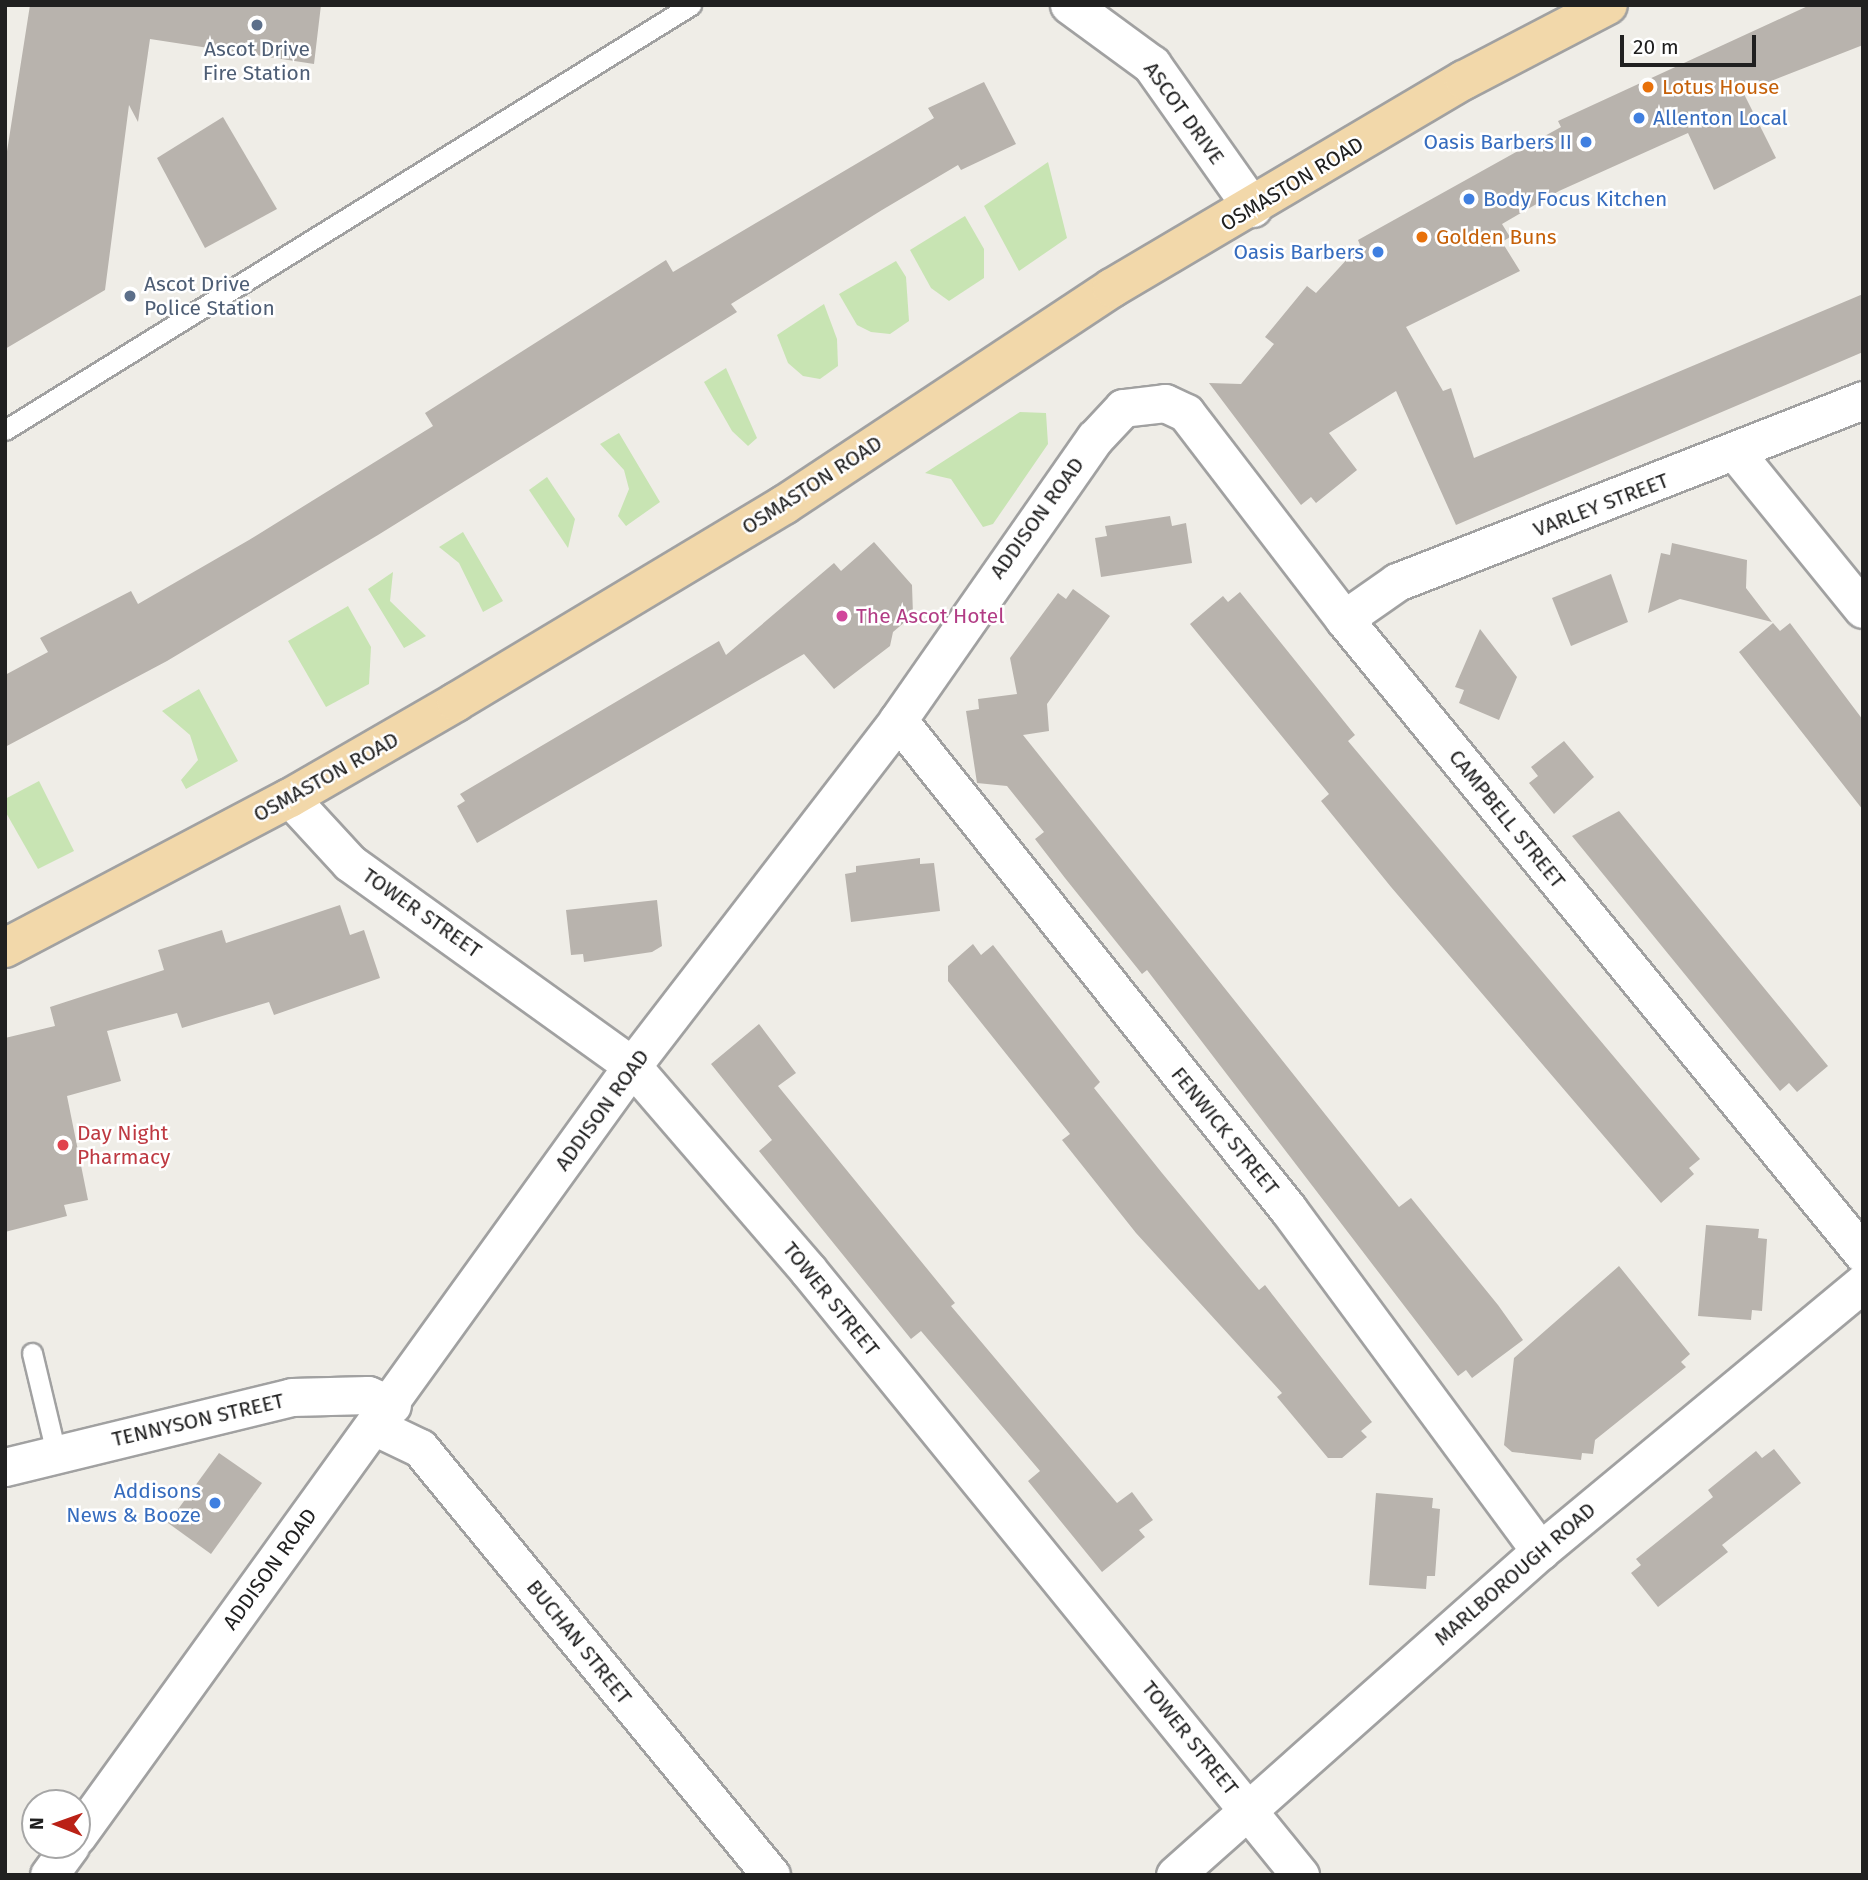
<!DOCTYPE html>
<html>
<head>
<meta charset="utf-8">
<style>
	body { margin:0 }
	#map { position:relative; width:1868px; height:1880px; overflow:hidden; background:#efede7; font-family:"Fira Sans",sans-serif }
	div>[style] { position:absolute }
	.grass>* { inset:0; background:#c8e4b3 }
	.building>* { inset:0; background:#b8b3ad }
	.roads { filter:drop-shadow(2px 0 #a1a1a1) drop-shadow(-2px 0 #a1a1a1) drop-shadow(0 2px #a1a1a1) drop-shadow(0 -2px #a1a1a1) }
	.service>* { height:19px; margin:-9.5px; padding:0 9.5px; transform-origin:9.5px; border-radius:9.5px; background:#fff }
	.minor>* { height:37px; margin:-18.5px; padding:0 18.5px; transform-origin:18.5px; border-radius:18.5px; background:#fff }
	.tertiary>* { height:38px; margin:-19px; padding:0 19px; transform-origin:19px; border-radius:19px; background:#fff }
	.primary>* { height:38px; margin:-19px; padding:0 19px; transform-origin:19px; border-radius:19px; background:#f2d8aa }
	.dots>* { width:19px; height:19px; translate:-50% -50%; box-sizing:border-box; border:4px solid #fff; border-radius:50% }
	span { translate:-50% -50%; white-space:nowrap; text-align:center; line-height:1.15; -webkit-text-stroke:5px #fff; paint-order:stroke }
	.service-label { font-size:21px; color:#4e5e75 }
	.left { translate:0 -50%; text-align:left }
	.food-label { font-size:21px; color:#c56008 }
	.street-label { font-size:21px; color:#202020 }
	.shop-label { font-size:21px; color:#366cbe }
	.right { translate:-100% -50%; text-align:right }
	.hotel-label { font-size:21px; color:#b23c85 }
	.health-label { font-size:21px; color:#be3a42 }
	.frame { position:absolute; inset:0; border:7px solid #202020; pointer-events:none }
	.north { position:absolute; left:21px; top:1789px; width:70px; height:70px; box-sizing:border-box; background:#fff; border:2px solid #a6a6a6; border-radius:50%; rotate:271deg; font-size:19px; font-weight:700; line-height:28px; text-align:center; color:#202020 }
	.north::after { content:''; display:block; margin:auto; width:24px; height:32px; background:#ba2116; clip-path:polygon(50% 0,100% 100%,50% 72%,0 100%) }
	.scale { position:absolute; left:1620px; top:35px; width:136px; height:32px; box-sizing:border-box; border:4px solid #202020; border-top:0; padding-left:9px; font-size:21px; line-height:24px; white-space:nowrap; color:#202020; -webkit-text-stroke:5px #fff; paint-order:stroke }
</style>
</head>
<body>
<div id="map">
	<div class="grass">
		<i style="clip-path:polygon(1048px 162px,1067px 238px,1019px 271px,984px 206px)"></i>
		<i style="clip-path:polygon(965px 216px,984px 249px,984px 278px,949px 301px,931px 288px,910px 250px)"></i>
		<i style="clip-path:polygon(896px 261px,906px 277px,909px 321px,890px 334px,871px 332px,857px 325px,839px 294px)"></i>
		<i style="clip-path:polygon(824px 304px,837px 339px,838px 366px,820px 379px,803px 376px,788px 363px,777px 335px)"></i>
		<i style="clip-path:polygon(726px 368px,757px 438px,748px 446px,732px 431px,704px 382px)"></i>
		<i style="clip-path:polygon(1020px 412px,1046px 413px,1048px 444px,993px 524px,983px 527px,951px 479px,925px 473px)"></i>
		<i style="clip-path:polygon(619px 433px,660px 502px,626px 526px,618px 516px,629px 489px,624px 470px,600px 444px)"></i>
		<i style="clip-path:polygon(547px 477px,575px 519px,568px 548px,529px 490px)"></i>
		<i style="clip-path:polygon(463px 532px,503px 601px,483px 612px,459px 563px,439px 547px)"></i>
		<i style="clip-path:polygon(393px 572px,390px 601px,426px 636px,404px 648px,368px 589px)"></i>
		<i style="clip-path:polygon(348px 606px,371px 647px,369px 684px,326px 707px,288px 641px)"></i>
		<i style="clip-path:polygon(199px 689px,238px 761px,186px 789px,181px 780px,198px 760px,190px 735px,162px 711px)"></i>
		<i style="clip-path:polygon(39px 781px,74px 851px,38px 869px,5px 811px,5px 799px)"></i>
	</div>
	<div class="building">
		<i style="clip-path:polygon(30px 5px,321px 5px,314px 64px,150px 39px,138px 122px,129px 105px,105px 290px,5px 349px,5px 164px)"></i>
		<i style="clip-path:polygon(1810px 5px,1863px 5px,1863px 45px,1743px 92px,1776px 158px,1714px 190px,1688px 133px,1559px 191px,1502px 224px,1510px 237px,1502px 242px,1520px 271px,1406px 327px,1443px 391px,1451px 388px,1474px 458px,1863px 294px,1863px 352px,1456px 525px,1396px 391px,1329px 433px,1357px 470px,1316px 503px,1311px 497px,1301px 505px,1209px 383px,1241px 384px,1274px 344px,1265px 337px,1307px 286px,1316px 293px,1360px 245px,1358px 240px,1561px 127px,1558px 121px)"></i>
		<i style="clip-path:polygon(984px 82px,1016px 144px,961px 170px,958px 165px,882px 210px,731px 304px,737px 312px,378px 535px,167px 661px,5px 747px,5px 675px,48px 652px,40px 638px,131px 591px,138px 604px,249px 540px,433px 426px,425px 413px,666px 260px,673px 272px,934px 118px,928px 108px)"></i>
		<i style="clip-path:polygon(223px 117px,277px 209px,205px 248px,157px 158px)"></i>
		<i style="clip-path:polygon(1170px 516px,1172px 526px,1186px 523px,1192px 563px,1101px 577px,1095px 538px,1107px 536px,1105px 526px)"></i>
		<i style="clip-path:polygon(874px 542px,912px 585px,913px 615px,893px 632px,890px 646px,834px 689px,804px 654px,477px 843px,457px 806px,465px 801px,460px 794px,719px 641px,726px 655px,834px 563px,841px 571px)"></i>
		<i style="clip-path:polygon(1672px 543px,1747px 560px,1746px 588px,1772px 622px,1680px 599px,1648px 613px,1661px 553px,1670px 555px)"></i>
		<i style="clip-path:polygon(1611px 574px,1628px 622px,1571px 646px,1552px 598px)"></i>
		<i style="clip-path:polygon(1073px 589px,1110px 616px,1047px 704px,1049px 731px,1023px 735px,1399px 1207px,1411px 1198px,1498px 1305px,1523px 1340px,1472px 1378px,1466px 1370px,1458px 1376px,1147px 970px,1142px 974px,1065px 878px,1035px 839px,1044px 832px,1007px 786px,977px 783px,966px 711px,979px 709px,978px 699px,1017px 694px,1010px 658px,1058px 593px,1066px 599px)"></i>
		<i style="clip-path:polygon(1240px 592px,1355px 735px,1348px 741px,1700px 1159px,1689px 1168px,1694px 1174px,1661px 1203px,1391px 887px,1321px 801px,1329px 794px,1190px 624px,1223px 596px,1228px 602px)"></i>
		<i style="clip-path:polygon(1773px 623px,1780px 631px,1790px 623px,1863px 720px,1863px 810px,1739px 652px)"></i>
		<i style="clip-path:polygon(1480px 629px,1517px 677px,1499px 720px,1459px 703px,1464px 690px,1455px 687px)"></i>
		<i style="clip-path:polygon(1564px 741px,1594px 777px,1554px 814px,1529px 783px,1538px 776px,1531px 767px)"></i>
		<i style="clip-path:polygon(1619px 811px,1828px 1066px,1797px 1092px,1789px 1083px,1780px 1091px,1572px 836px)"></i>
		<i style="clip-path:polygon(920px 858px,920px 864px,934px 863px,940px 911px,851px 922px,845px 874px,856px 872px,856px 866px)"></i>
		<i style="clip-path:polygon(657px 900px,662px 946px,652px 952px,584px 962px,583px 954px,571px 955px,566px 910px)"></i>
		<i style="clip-path:polygon(340px 905px,350px 935px,364px 930px,380px 978px,274px 1015px,269px 1002px,182px 1028px,177px 1013px,107px 1031px,121px 1081px,67px 1096px,88px 1200px,64px 1205px,67px 1216px,5px 1232px,5px 1038px,55px 1026px,50px 1007px,164px 970px,158px 950px,222px 930px,226px 943px)"></i>
		<i style="clip-path:polygon(973px 944px,981px 955px,993px 945px,1100px 1082px,1094px 1088px,1162px 1173px,1259px 1290px,1265px 1285px,1372px 1422px,1361px 1431px,1367px 1437px,1342px 1458px,1328px 1458px,1277px 1397px,1282px 1393px,1136px 1233px,1062px 1140px,1070px 1134px,948px 981px,948px 966px)"></i>
		<i style="clip-path:polygon(759px 1024px,796px 1073px,778px 1086px,955px 1303px,951px 1306px,1117px 1503px,1132px 1492px,1153px 1520px,1139px 1530px,1145px 1537px,1102px 1572px,1028px 1481px,1040px 1471px,921px 1331px,911px 1339px,759px 1151px,772px 1140px,711px 1064px)"></i>
		<i style="clip-path:polygon(1706px 1225px,1759px 1229px,1758px 1238px,1767px 1239px,1762px 1311px,1752px 1310px,1751px 1320px,1698px 1316px)"></i>
		<i style="clip-path:polygon(1619px 1266px,1690px 1354px,1681px 1362px,1686px 1367px,1595px 1440px,1593px 1454px,1582px 1453px,1581px 1460px,1512px 1452px,1504px 1445px,1514px 1358px)"></i>
		<i style="clip-path:polygon(1774px 1449px,1801px 1483px,1722px 1545px,1728px 1552px,1658px 1607px,1631px 1573px,1641px 1565px,1636px 1559px,1713px 1497px,1708px 1490px,1756px 1451px,1762px 1458px)"></i>
		<i style="clip-path:polygon(219px 1453px,262px 1483px,211px 1554px,168px 1523px)"></i>
		<i style="clip-path:polygon(1376px 1493px,1433px 1498px,1432px 1508px,1440px 1509px,1435px 1576px,1427px 1576px,1426px 1589px,1369px 1585px)"></i>
	</div>
	<div class="roads">
		<div class="service">
			<i style="left:5px;top:430px;width:807px;rotate:-31.78deg"></i>
			<i style="left:32px;top:1353px;width:103px;rotate:76.5deg"></i>
		</div>
		<div class="minor">
			<i style="left:1736px;top:453px;width:201px;rotate:50.9deg"></i>
			<i style="left:1344px;top:619px;width:65px;rotate:-34.9deg"></i>
			<i style="left:1397px;top:582px;width:500px;rotate:-21.33deg"></i>
			<i style="left:898px;top:720px;width:625px;rotate:51.43deg"></i>
			<i style="left:1288px;top:1209px;width:425px;rotate:53.6deg"></i>
			<i style="left:290px;top:798px;width:88px;rotate:47.3deg"></i>
			<i style="left:350px;top:863px;width:347px;rotate:35.7deg"></i>
			<i style="left:632px;top:1066px;width:269px;rotate:49.2deg"></i>
			<i style="left:808px;top:1270px;width:780px;rotate:50.88deg"></i>
			<i style="left:374px;top:1426px;width:51px;rotate:25.6deg"></i>
			<i style="left:420px;top:1448px;width:553px;rotate:50.58deg"></i>
			<i style="left:5px;top:1467px;width:295px;rotate:-13.7deg"></i>
			<i style="left:292px;top:1397px;width:76px;rotate:-1.5deg"></i>
			<i style="left:368px;top:1395px;width:26px;rotate:23deg"></i>
			<i style="left:77px;top:1836px;width:949px;rotate:-54.22deg"></i>
			<i style="left:632px;top:1066px;width:436px;rotate:-52.4deg"></i>
			<i style="left:898px;top:720px;width:344px;rotate:-55.1deg"></i>
			<i style="left:1095px;top:438px;width:41px;rotate:-47deg"></i>
			<i style="left:1123px;top:408px;width:42px;rotate:-6.8deg"></i>
			<i style="left:1165px;top:403px;width:23px;rotate:25deg"></i>
			<i style="left:1186px;top:413px;width:260px;rotate:52.5deg"></i>
			<i style="left:1344px;top:619px;width:820px;rotate:50.74deg"></i>
			<i style="left:49px;top:1875px;width:37px;rotate:-54deg"></i>
			<i style="left:1175px;top:1875px;width:488px;rotate:-41.6deg"></i>
			<i style="left:1540px;top:1551px;width:420px;rotate:-39.7deg"></i>
		</div>
		<div class="tertiary">
			<i style="left:1070px;top:5px;width:102px;rotate:36.2deg"></i>
			<i style="left:1152px;top:65px;width:175px;rotate:54.8deg"></i>
		</div>
		<div class="primary">
			<i style="left:5px;top:948px;width:322px;rotate:-27.8deg"></i>
			<i style="left:290px;top:798px;width:192px;rotate:-30deg"></i>
			<i style="left:456px;top:702px;width:383px;rotate:-31deg"></i>
			<i style="left:784px;top:505px;width:393px;rotate:-33.5deg"></i>
			<i style="left:1112px;top:288px;width:409px;rotate:-30.6deg"></i>
			<i style="left:1464px;top:80px;width:162px;rotate:-27.5deg"></i>
		</div>
	</div>
	<div class="dots">
		<i style="left:257px;top:25px;background:#5c6f8a"></i>
		<i style="left:1648px;top:87px;background:#e8710a"></i>
		<i style="left:1639px;top:118px;background:#3f7fe0"></i>
		<i style="left:1586px;top:142px;background:#3f7fe0"></i>
		<i style="left:1469px;top:199px;background:#3f7fe0"></i>
		<i style="left:1422px;top:237px;background:#e8710a"></i>
		<i style="left:1378px;top:252px;background:#3f7fe0"></i>
		<i style="left:130px;top:296px;background:#5c6f8a"></i>
		<i style="left:842px;top:616px;background:#d1479c"></i>
		<i style="left:63px;top:1145px;background:#e0444e"></i>
		<i style="left:215px;top:1503px;background:#3f7fe0"></i>
	</div>
	<div class="service-label">
		<span style="left:257px;top:61px">Ascot Drive<br>Fire Station</span>
		<span class="left" style="left:144px;top:296px">Ascot Drive<br>Police Station</span>
	</div>
	<div class="food-label">
		<span class="left" style="left:1662px;top:87px">Lotus House</span>
		<span class="left" style="left:1436px;top:237px">Golden Buns</span>
	</div>
	<div class="street-label">
		<span style="left:1184px;top:113px;rotate:54deg">ASCOT DRIVE</span>
		<span style="left:1292px;top:184px;rotate:-31deg">OSMASTON ROAD</span>
		<span style="left:812px;top:485px;rotate:-33deg">OSMASTON ROAD</span>
		<span style="left:1601px;top:505px;rotate:-21deg">VARLEY STREET</span>
		<span style="left:1037px;top:518px;rotate:-54deg">ADDISON ROAD</span>
		<span style="left:326px;top:777px;rotate:-29deg">OSMASTON ROAD</span>
		<span style="left:1507px;top:819px;rotate:51deg">CAMPBELL STREET</span>
		<span style="left:422px;top:913px;rotate:35deg">TOWER STREET</span>
		<span style="left:602px;top:1110px;rotate:-54deg">ADDISON ROAD</span>
		<span style="left:1225px;top:1131px;rotate:51deg">FENWICK STREET</span>
		<span style="left:831px;top:1299px;rotate:51deg">TOWER STREET</span>
		<span style="left:198px;top:1420px;rotate:-13deg">TENNYSON STREET</span>
		<span style="left:270px;top:1569px;rotate:-54deg">ADDISON ROAD</span>
		<span style="left:1515px;top:1574px;rotate:-41deg">MARLBOROUGH ROAD</span>
		<span style="left:579px;top:1642px;rotate:51deg">BUCHAN STREET</span>
		<span style="left:1190px;top:1738px;rotate:51deg">TOWER STREET</span>
	</div>
	<div class="shop-label">
		<span class="left" style="left:1653px;top:118px">Allenton Local</span>
		<span class="right" style="left:1572px;top:142px">Oasis Barbers II</span>
		<span class="left" style="left:1483px;top:199px">Body Focus Kitchen</span>
		<span class="right" style="left:1364px;top:252px">Oasis Barbers</span>
		<span class="right" style="left:201px;top:1503px">Addisons<br>News &amp; Booze</span>
	</div>
	<div class="hotel-label">
		<span class="left" style="left:856px;top:616px">The Ascot Hotel</span>
	</div>
	<div class="health-label">
		<span class="left" style="left:77px;top:1145px">Day Night<br>Pharmacy</span>
	</div>
	<div class="frame"></div>
	<div class="north">N</div>
	<div class="scale">20 m</div>
</div>
</body>
</html>
